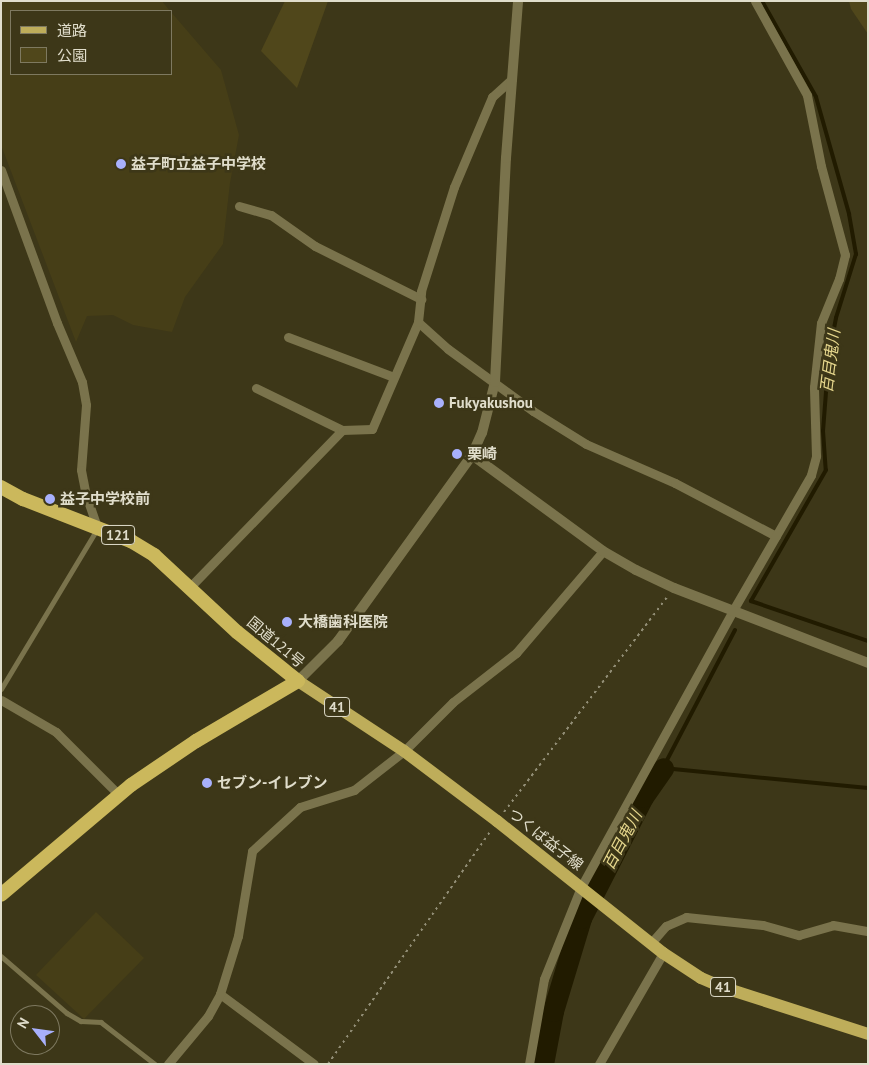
<!DOCTYPE html>
<html>
<head>
<meta charset="utf-8">
<style>
	body { margin:0 }
	#map { position:relative; width:869px; height:1065px; overflow:hidden; background:#3d3718; font-family:"PT Sans","Noto Sans JP",sans-serif }
	div>[style] { position:absolute }
	.built>* { inset:0; background:#463e17 }
	.green>* { inset:0; background:#50471b }
	.stream>* { height:4px; margin:-2px; padding:0 2px; transform-origin:2px; border-radius:2px; background:#211b00 }
	.river>* { height:21px; margin:-10.5px; padding:0 10.5px; transform-origin:10.5px; border-radius:10.5px; background:#211b00 }
	.path>* { height:2px; margin-top:-1px; transform-origin:0; background:repeating-linear-gradient(90deg,#938f77 0 2.5px,transparent 0 6.5px) }
	.service>* { height:4.5px; margin:-2.25px; padding:0 2.25px; transform-origin:2.25px; border-radius:2.25px; background:#7a734c }
	.minor>* { height:9px; margin:-4.5px; padding:0 4.5px; transform-origin:4.5px; border-radius:4.5px; background:#7a734c }
	.tertiary>* { height:10px; margin:-5px; padding:0 5px; transform-origin:5px; border-radius:5px; background:#7a734c }
	.primary>* { height:12px; margin:-6px; padding:0 6px; transform-origin:6px; border-radius:6px; background:#bead5a }
	.trunk>* { height:14px; margin:-7px; padding:0 7px; transform-origin:7px; border-radius:7px; background:#cbb85c }
	.dots>* { width:14px; height:14px; translate:-50% -50%; box-sizing:border-box; border:2px solid #3d3718; border-radius:50% }
	span { translate:-50% -50%; white-space:nowrap; text-align:center; line-height:1.15; -webkit-text-stroke:5px #3d3718; paint-order:stroke }
	.shield-label span { padding:1px 4px; background:#3d3718; border:1px solid; border-radius:4px; -webkit-text-stroke-width:0 }
	.shield-label { font-size:14px; color:#e0ddcb; font-weight:700 }
	.poi-label { font-size:15px; color:#e0ddcb; font-weight:700 }
	.left { translate:0 -50%; text-align:left }
	.street-label { font-size:15px; color:#e0ddcb }
	.water-label { font-size:16px; color:#e6d78d; font-style:italic }
	.frame { position:absolute; inset:0; border:2px solid #e0ddcb; pointer-events:none }
	.legend { position:absolute; left:10px; top:10px; width:162px; height:65px; box-sizing:border-box; background:#3d3718; border:1px solid #7e7960; margin:0; padding:6px 9px; list-style:none; font-size:15px; color:#e0ddcb }
	.legend li { display:flex; align-items:center; gap:10px; height:25px }
	.legend b { width:25px; border:1px solid #7e7960 }
	.north { position:absolute; left:10px; top:1005px; width:50px; height:50px; box-sizing:border-box; background:#3d3718; border:1px solid #7e7960; border-radius:50%; rotate:300deg; font-size:14px; font-weight:700; line-height:20px; text-align:center; color:#e0ddcb }
	.north::after { content:''; display:block; margin:auto; width:18px; height:22px; background:#a8b0fc; clip-path:polygon(50% 0,100% 100%,50% 72%,0 100%) }
</style>
</head>
<body>
<div id="map">
	<div class="built">
		<i style="clip-path:polygon(1px 1px,162px 1px,170px 11px,11px 11px,11px 74px,171px 74px,171px 12px,221px 70px,239px 135px,230px 183px,223px 244px,185px 297px,172px 332px,133px 325px,113px 315px,87px 316px,76px 342px,1px 145px)"></i>
		<i style="clip-path:polygon(96px 912px,144px 958px,84px 1019px,36px 975px)"></i>
	</div>
	<div class="green">
		<i style="clip-path:polygon(285px 1px,328px 1px,297px 88px,261px 51px)"></i>
		<i style="clip-path:polygon(849px 1px,868px 1px,868px 34px,851px 9px)"></i>
	</div>
	<div class="stream">
		<i style="left:762px;top:1px;width:110px;rotate:60.6deg"></i>
		<i style="left:816px;top:97px;width:122px;rotate:74.2deg"></i>
		<i style="left:849px;top:214px;width:41px;rotate:80.1deg"></i>
		<i style="left:856px;top:254px;width:67px;rotate:107.4deg"></i>
		<i style="left:836px;top:318px;width:36px;rotate:101deg"></i>
		<i style="left:829px;top:353px;width:78px;rotate:94.4deg"></i>
		<i style="left:823px;top:431px;width:39px;rotate:86deg"></i>
		<i style="left:826px;top:470px;width:151px;rotate:119.8deg"></i>
		<i style="left:751px;top:601px;width:124px;rotate:18.9deg"></i>
		<i style="left:735px;top:630px;width:156px;rotate:117.6deg"></i>
		<i style="left:663px;top:768px;width:206px;rotate:5.6deg"></i>
	</div>
	<div class="river">
		<i style="left:543px;top:1064px;width:54px;rotate:-79.3deg"></i>
		<i style="left:553px;top:1011px;width:97px;rotate:-73.2deg"></i>
		<i style="left:581px;top:918px;width:136px;rotate:-62.9deg"></i>
		<i style="left:643px;top:797px;width:35px;rotate:-55deg"></i>
	</div>
	<div class="path">
		<i style="left:504px;top:812px;width:270px;rotate:-52.8deg"></i>
		<i style="left:328px;top:1064px;width:285px;rotate:-55.1deg"></i>
	</div>
	<div class="service">
		<i style="left:1px;top:689px;width:184px;rotate:-59deg"></i>
		<i style="left:1px;top:956px;width:87px;rotate:40.8deg"></i>
		<i style="left:67px;top:1013px;width:16px;rotate:30deg"></i>
		<i style="left:81px;top:1021px;width:20px;rotate:3deg"></i>
		<i style="left:101px;top:1022px;width:68px;rotate:37.9deg"></i>
	</div>
	<div class="minor">
		<i style="left:1px;top:170px;width:163px;rotate:69.9deg"></i>
		<i style="left:57px;top:323px;width:64px;rotate:67deg"></i>
		<i style="left:82px;top:382px;width:23px;rotate:80deg"></i>
		<i style="left:86px;top:405px;width:65px;rotate:94.4deg"></i>
		<i style="left:81px;top:470px;width:25px;rotate:79deg"></i>
		<i style="left:86px;top:495px;width:34px;rotate:71deg"></i>
		<i style="left:239px;top:206px;width:33px;rotate:16deg"></i>
		<i style="left:271px;top:215px;width:54px;rotate:35.2deg"></i>
		<i style="left:315px;top:246px;width:119px;rotate:26.6deg"></i>
		<i style="left:418px;top:322px;width:40px;rotate:42deg"></i>
		<i style="left:448px;top:349px;width:105px;rotate:36.1deg"></i>
		<i style="left:533px;top:411px;width:62px;rotate:31.9deg"></i>
		<i style="left:586px;top:444px;width:97px;rotate:23.7deg"></i>
		<i style="left:675px;top:483px;width:114px;rotate:27.7deg"></i>
		<i style="left:288px;top:337px;width:113px;rotate:20.7deg"></i>
		<i style="left:256px;top:388px;width:96px;rotate:26deg"></i>
		<i style="left:189px;top:588px;width:220px;rotate:-45.9deg"></i>
		<i style="left:342px;top:430px;width:30px;rotate:-2deg"></i>
		<i style="left:372px;top:429px;width:116px;rotate:-66.7deg"></i>
		<i style="left:418px;top:322px;width:31px;rotate:-84deg"></i>
		<i style="left:421px;top:291px;width:109px;rotate:-72.4deg"></i>
		<i style="left:454px;top:187px;width:98px;rotate:-67.1deg"></i>
		<i style="left:492px;top:97px;width:27px;rotate:-42deg"></i>
		<i style="left:1px;top:700px;width:64px;rotate:30.2deg"></i>
		<i style="left:56px;top:732px;width:89px;rotate:45deg"></i>
		<i style="left:651px;top:943px;width:23px;rotate:-49deg"></i>
		<i style="left:666px;top:926px;width:22px;rotate:-24deg"></i>
		<i style="left:686px;top:917px;width:77px;rotate:5.9deg"></i>
		<i style="left:763px;top:925px;width:37px;rotate:16deg"></i>
		<i style="left:799px;top:935px;width:35px;rotate:-16deg"></i>
		<i style="left:833px;top:925px;width:36px;rotate:10deg"></i>
		<i style="left:220px;top:994px;width:117px;rotate:36.7deg"></i>
		<i style="left:168px;top:1064px;width:62px;rotate:-50.2deg"></i>
		<i style="left:208px;top:1016px;width:25px;rotate:-61deg"></i>
		<i style="left:220px;top:994px;width:61px;rotate:-72.8deg"></i>
		<i style="left:238px;top:936px;width:86px;rotate:-80.6deg"></i>
		<i style="left:252px;top:851px;width:65px;rotate:-42.5deg"></i>
		<i style="left:300px;top:807px;width:57px;rotate:-17.5deg"></i>
		<i style="left:354px;top:790px;width:63px;rotate:-38deg"></i>
		<i style="left:404px;top:751px;width:69px;rotate:-45deg"></i>
		<i style="left:453px;top:702px;width:80px;rotate:-37.9deg"></i>
		<i style="left:516px;top:653px;width:134px;rotate:-49.5deg"></i>
		<i style="left:529px;top:1064px;width:86px;rotate:-80deg"></i>
		<i style="left:544px;top:979px;width:99px;rotate:-68.1deg"></i>
		<i style="left:581px;top:887px;width:314px;rotate:-61.2deg"></i>
		<i style="left:732px;top:612px;width:158px;rotate:-60deg"></i>
		<i style="left:811px;top:475px;width:20px;rotate:-75deg"></i>
		<i style="left:816px;top:456px;width:69px;rotate:-91.7deg"></i>
		<i style="left:814px;top:387px;width:64px;rotate:-83.8deg"></i>
		<i style="left:821px;top:323px;width:48px;rotate:-67.8deg"></i>
		<i style="left:839px;top:279px;width:25px;rotate:-76deg"></i>
		<i style="left:845px;top:255px;width:92px;rotate:-105.1deg"></i>
		<i style="left:821px;top:166px;width:72px;rotate:-101.2deg"></i>
		<i style="left:807px;top:95px;width:107px;rotate:-119deg"></i>
		<i style="left:599px;top:1064px;width:128px;rotate:-60deg"></i>
	</div>
	<div class="tertiary">
		<i style="left:472px;top:455px;width:162px;rotate:36.2deg"></i>
		<i style="left:603px;top:551px;width:38px;rotate:30deg"></i>
		<i style="left:636px;top:570px;width:42px;rotate:25.3deg"></i>
		<i style="left:674px;top:588px;width:208px;rotate:21.1deg"></i>
		<i style="left:298px;top:681px;width:57px;rotate:-45deg"></i>
		<i style="left:338px;top:641px;width:229px;rotate:-54.2deg"></i>
		<i style="left:472px;top:455px;width:24px;rotate:-66deg"></i>
		<i style="left:482px;top:433px;width:53px;rotate:-75.7deg"></i>
		<i style="left:495px;top:382px;width:224px;rotate:-87.2deg"></i>
		<i style="left:506px;top:158px;width:157px;rotate:-85.6deg"></i>
	</div>
	<div class="primary">
		<i style="left:298px;top:681px;width:127px;rotate:33.4deg"></i>
		<i style="left:404px;top:751px;width:116px;rotate:37deg"></i>
		<i style="left:497px;top:821px;width:212px;rotate:38.5deg"></i>
		<i style="left:663px;top:953px;width:45px;rotate:33.3deg"></i>
		<i style="left:701px;top:978px;width:26px;rotate:23deg"></i>
		<i style="left:725px;top:988px;width:150px;rotate:17.8deg"></i>
	</div>
	<div class="trunk">
		<i style="left:1px;top:487px;width:25px;rotate:29deg"></i>
		<i style="left:23px;top:499px;width:116px;rotate:21.3deg"></i>
		<i style="left:131px;top:541px;width:27px;rotate:31deg"></i>
		<i style="left:154px;top:555px;width:113px;rotate:42.9deg"></i>
		<i style="left:237px;top:632px;width:78px;rotate:38.8deg"></i>
		<i style="left:298px;top:681px;width:118px;rotate:149.5deg"></i>
		<i style="left:196px;top:741px;width:78px;rotate:145.9deg"></i>
		<i style="left:131px;top:785px;width:170px;rotate:139.8deg"></i>
	</div>
	<div class="dots">
		<i style="left:121px;top:164px;background:#a8b0fc"></i>
		<i style="left:439px;top:403px;background:#a8b0fc"></i>
		<i style="left:457px;top:454px;background:#a8b0fc"></i>
		<i style="left:50px;top:499px;background:#a8b0fc"></i>
		<i style="left:287px;top:622px;background:#a8b0fc"></i>
		<i style="left:207px;top:783px;background:#a8b0fc"></i>
	</div>
	<div class="shield-label">
		<span style="left:118px;top:535px">121</span>
		<span style="left:337px;top:707px">41</span>
		<span style="left:723px;top:987px">41</span>
	</div>
	<div class="poi-label">
		<span class="left" style="left:131px;top:164px">益子町立益子中学校</span>
		<span class="left" style="left:449px;top:403px">Fukyakushou</span>
		<span class="left" style="left:467px;top:454px">栗崎</span>
		<span class="left" style="left:60px;top:499px">益子中学校前</span>
		<span class="left" style="left:298px;top:622px">大橋歯科医院</span>
		<span class="left" style="left:217px;top:783px">セブン-イレブン</span>
	</div>
	<div class="street-label">
		<span style="left:276px;top:642px;rotate:40deg">国道121号</span>
		<span style="left:546px;top:839px;rotate:38deg">つくば益子線</span>
	</div>
	<div class="water-label">
		<span style="left:830px;top:361px;rotate:-83deg">百目鬼川</span>
		<span style="left:622px;top:840px;rotate:-62deg">百目鬼川</span>
	</div>
	<div class="frame"></div>
	<ul class="legend">
	<li><b style="height:6px;background:#bead5a"></b>道路</li>
	<li><b style="height:14px;background:#50471b"></b>公園</li>
	</ul>
	<div class="north">N</div>
</div>
</body>
</html>
